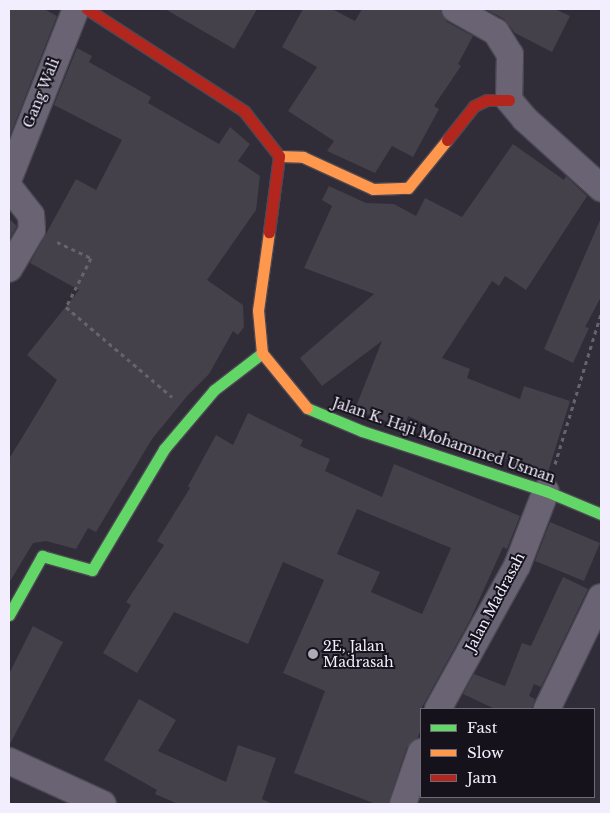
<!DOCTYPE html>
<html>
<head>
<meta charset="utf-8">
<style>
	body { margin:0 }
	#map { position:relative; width:610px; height:813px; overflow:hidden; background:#302c38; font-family:"Libre Baskerville",serif }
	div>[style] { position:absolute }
	.building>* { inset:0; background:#44414b }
	.path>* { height:3px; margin-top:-1.5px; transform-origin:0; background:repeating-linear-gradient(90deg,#66626e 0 4px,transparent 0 8px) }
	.roads { filter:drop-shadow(1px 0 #4c4853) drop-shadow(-1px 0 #4c4853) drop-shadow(0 1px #4c4853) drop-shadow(0 -1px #4c4853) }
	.street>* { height:26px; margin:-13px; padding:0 13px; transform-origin:13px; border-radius:13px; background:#696373 }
	.fast>* { height:11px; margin:-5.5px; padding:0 5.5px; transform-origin:5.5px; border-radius:5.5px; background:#63d668 }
	.slow>* { height:11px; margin:-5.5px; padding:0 5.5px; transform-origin:5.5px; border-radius:5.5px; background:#ff974d }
	.jam>* { height:11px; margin:-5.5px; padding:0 5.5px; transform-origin:5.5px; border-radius:5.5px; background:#b3261e }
	.dots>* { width:14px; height:14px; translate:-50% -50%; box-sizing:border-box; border:2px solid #15121c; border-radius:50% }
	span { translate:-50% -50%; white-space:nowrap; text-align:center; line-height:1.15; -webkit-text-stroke:4px #15121c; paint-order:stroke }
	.street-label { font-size:14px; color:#f3eefd }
	.poi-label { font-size:14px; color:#f3eefd }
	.left { translate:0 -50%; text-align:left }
	.frame { position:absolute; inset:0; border:10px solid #f3eefd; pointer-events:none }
	.legend { position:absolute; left:420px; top:708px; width:175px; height:90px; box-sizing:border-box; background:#15121c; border:1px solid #6e6a76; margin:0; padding:6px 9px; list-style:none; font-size:15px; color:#f3eefd }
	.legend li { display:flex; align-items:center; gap:10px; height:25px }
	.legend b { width:25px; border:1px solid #6e6a76 }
</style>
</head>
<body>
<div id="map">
	<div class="building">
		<i style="clip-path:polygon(9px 9px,44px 9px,57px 16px,9px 138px)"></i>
		<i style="clip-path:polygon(165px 9px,257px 9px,234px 49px)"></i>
		<i style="clip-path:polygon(303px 9px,332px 9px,355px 21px,362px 9px,440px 9px,447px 22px,473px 36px,458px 64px,461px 66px,434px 106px,439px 109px,413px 157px,392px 146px,375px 173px,327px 151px,334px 141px,288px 111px,317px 67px,282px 47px)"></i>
		<i style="clip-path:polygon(485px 9px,555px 9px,570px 16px,552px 52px,515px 33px,504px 19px)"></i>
		<i style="clip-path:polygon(77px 48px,92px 56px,89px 62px,151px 97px,148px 103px,219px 144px,230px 127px,250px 144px,238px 161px,260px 176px,256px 210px,207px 280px,243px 305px,244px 327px,238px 335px,233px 331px,209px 374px,188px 395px,152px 439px,96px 532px,88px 528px,76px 549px,46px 541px,33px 543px,9px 583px,9px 459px,57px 380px,27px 355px,79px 290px,30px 263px,76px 179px,96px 190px,122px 140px,54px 105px)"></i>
		<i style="clip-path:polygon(513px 144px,564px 180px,566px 176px,587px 196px,526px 290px,505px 276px,499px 286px,492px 281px,442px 358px,470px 369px,467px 378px,520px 399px,524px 386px,570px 401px,548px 472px,449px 441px,452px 436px,408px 416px,404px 428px,355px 409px,382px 341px,322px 386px,300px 358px,374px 294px,304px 268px,332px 206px,322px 200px,329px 186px,366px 203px,394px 204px,416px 216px,425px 198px,462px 217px)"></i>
		<i style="clip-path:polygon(601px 218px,601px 297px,585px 327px,589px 328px,573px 363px,544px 349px)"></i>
		<i style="clip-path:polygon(9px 219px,17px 226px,9px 240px)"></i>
		<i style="clip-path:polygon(evenodd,248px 413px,303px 440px,300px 446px,330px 459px,325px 471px,382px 497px,394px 464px,520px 516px,507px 549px,503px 547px,470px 620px,421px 709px,421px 729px,418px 737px,407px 747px,388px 804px,376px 804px,294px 773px,325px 691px,283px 673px,324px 580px,283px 562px,248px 644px,174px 612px,137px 673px,103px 653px,131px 605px,126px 602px,164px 545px,157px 541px,190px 488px,188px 486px,216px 435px,233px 445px,248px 413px,357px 509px,451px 548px,422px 614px,371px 592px,380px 572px,337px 554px,357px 509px)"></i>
		<i style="clip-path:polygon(550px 522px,600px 543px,584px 581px,535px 561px)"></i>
		<i style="clip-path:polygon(563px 577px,588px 589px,541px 687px,534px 684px,529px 696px,535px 699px,532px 709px,495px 709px,463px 694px,474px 674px,505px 686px,522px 643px,531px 646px)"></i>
		<i style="clip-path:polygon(33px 626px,63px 642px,9px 746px,9px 674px)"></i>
		<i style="clip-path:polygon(139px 699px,176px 720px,158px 751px,226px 782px,238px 745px,276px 758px,262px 799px,273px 804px,178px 804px,155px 794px,157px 790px,104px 760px)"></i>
	</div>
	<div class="path">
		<i style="left:57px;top:242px;width:38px;rotate:25deg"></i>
		<i style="left:91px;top:258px;width:55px;rotate:117deg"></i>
		<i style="left:66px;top:307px;width:139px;rotate:40.3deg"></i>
		<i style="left:555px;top:464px;width:157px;rotate:-73deg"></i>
	</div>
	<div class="roads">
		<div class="street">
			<i style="left:455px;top:9px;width:47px;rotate:29.3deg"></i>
			<i style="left:496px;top:32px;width:26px;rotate:58deg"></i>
			<i style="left:510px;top:54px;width:46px;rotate:91.2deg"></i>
			<i style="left:509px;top:100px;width:25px;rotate:50deg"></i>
			<i style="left:525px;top:119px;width:103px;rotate:42.2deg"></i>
			<i style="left:9px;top:178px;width:182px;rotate:-68.4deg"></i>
			<i style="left:9px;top:187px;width:36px;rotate:52deg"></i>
			<i style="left:31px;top:215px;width:15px;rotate:86deg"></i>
			<i style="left:32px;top:230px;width:45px;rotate:120.5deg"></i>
			<i style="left:438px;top:709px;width:163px;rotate:-61.1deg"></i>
			<i style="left:517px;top:566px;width:80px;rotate:-68.9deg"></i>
			<i style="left:547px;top:709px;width:124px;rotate:-64.3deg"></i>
			<i style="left:9px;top:761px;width:103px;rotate:24.6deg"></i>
			<i style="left:403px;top:804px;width:55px;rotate:-70.9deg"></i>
		</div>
		<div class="fast">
			<i style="left:307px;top:408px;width:60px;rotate:22.7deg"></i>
			<i style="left:362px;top:431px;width:194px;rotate:18.1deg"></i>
			<i style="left:546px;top:491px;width:60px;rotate:22.7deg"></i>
			<i style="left:9px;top:615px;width:68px;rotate:-60.8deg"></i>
			<i style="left:42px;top:556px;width:52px;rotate:15.6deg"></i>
			<i style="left:92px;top:570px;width:141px;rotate:-59.2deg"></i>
			<i style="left:164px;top:449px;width:77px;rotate:-49.7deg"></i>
			<i style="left:214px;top:390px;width:61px;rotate:-37.6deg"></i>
		</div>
		<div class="slow">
			<i style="left:279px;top:156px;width:24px;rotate:2deg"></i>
			<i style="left:303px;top:157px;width:77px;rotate:24.6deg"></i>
			<i style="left:373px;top:189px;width:35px;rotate:-2deg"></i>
			<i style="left:408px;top:188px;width:62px;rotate:-50.9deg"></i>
			<i style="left:269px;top:232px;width:79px;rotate:98deg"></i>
			<i style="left:258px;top:310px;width:43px;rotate:84.7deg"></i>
			<i style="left:262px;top:353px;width:71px;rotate:50.7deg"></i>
		</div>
		<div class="jam">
			<i style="left:87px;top:9px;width:187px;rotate:33deg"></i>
			<i style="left:244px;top:111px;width:57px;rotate:52.1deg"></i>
			<i style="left:279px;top:156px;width:77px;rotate:97.5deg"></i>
			<i style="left:447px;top:140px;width:43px;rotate:-51.5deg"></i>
			<i style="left:474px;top:106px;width:14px;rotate:-25deg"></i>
			<i style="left:487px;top:100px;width:22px"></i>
		</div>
	</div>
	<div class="dots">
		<i style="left:313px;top:654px;background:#afaab8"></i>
	</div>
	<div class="street-label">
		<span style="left:41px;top:93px;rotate:-68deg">Gang Wali</span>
		<span style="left:444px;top:440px;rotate:19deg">Jalan K. Haji Mohammed Usman</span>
		<span style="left:495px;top:602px;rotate:-62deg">Jalan Madrasah</span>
	</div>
	<div class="poi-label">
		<span class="left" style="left:323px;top:654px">2E, Jalan<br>Madrasah</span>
	</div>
	<div class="frame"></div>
	<ul class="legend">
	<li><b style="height:6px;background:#63d668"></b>Fast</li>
	<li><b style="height:6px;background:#ff974d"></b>Slow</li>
	<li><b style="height:6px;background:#b3261e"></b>Jam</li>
	</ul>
</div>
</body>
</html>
